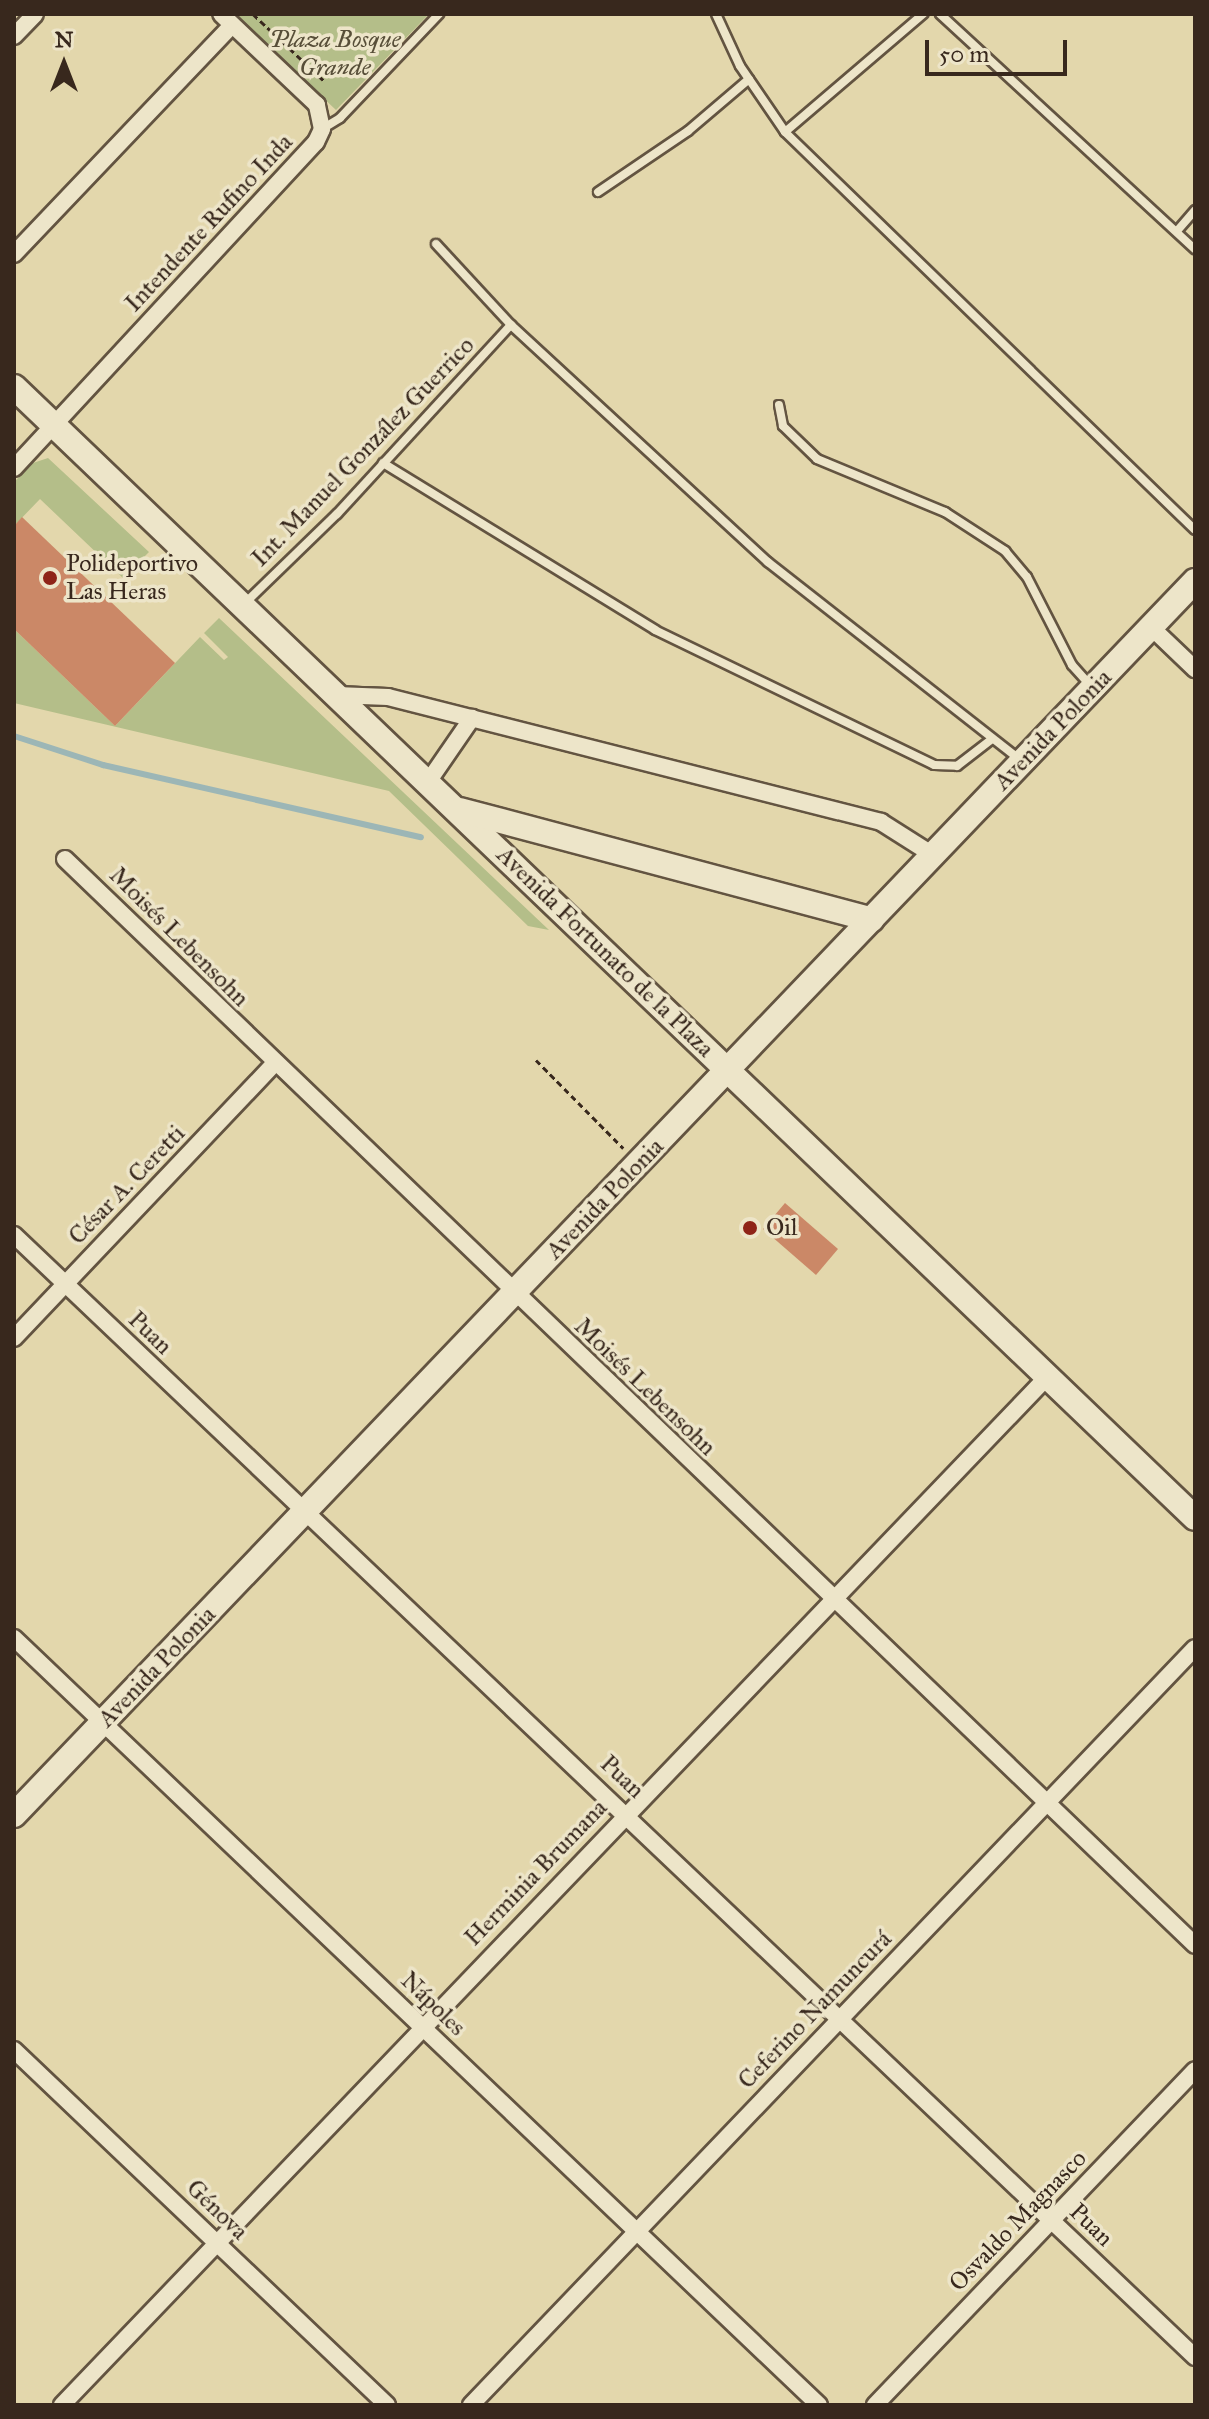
<!DOCTYPE html>
<html>
<head>
<meta charset="utf-8">
<style>
	body { margin:0 }
	#map { position:relative; width:1209px; height:2419px; overflow:hidden; background:#e3d7ac; font-family:"IM FELL Great Primer",serif }
	div>[style] { position:absolute }
	.green>* { inset:0; background:#b4be89 }
	.stream>* { height:6px; margin:-3px; padding:0 3px; transform-origin:3px; border-radius:3px; background:#9cb6b6 }
	.building>* { inset:0; background:#cb8867 }
	.path>* { height:3px; margin-top:-1.5px; transform-origin:0; background:repeating-linear-gradient(90deg,#38281d 0 6px,transparent 0 10px) }
	.roads { filter:drop-shadow(2px 0 #635441) drop-shadow(-2px 0 #635441) drop-shadow(0 2px #635441) drop-shadow(0 -2px #635441) }
	.lane>* { height:8px; margin:-4px; padding:0 4px; transform-origin:4px; border-radius:4px; background:#ede5c9 }
	.street>* { height:16px; margin:-8px; padding:0 8px; transform-origin:8px; border-radius:8px; background:#ede5c9 }
	.secondary>* { height:24px; margin:-12px; padding:0 12px; transform-origin:12px; border-radius:12px; background:#ede5c9 }
	.dots>* { width:22px; height:22px; translate:-50% -50%; box-sizing:border-box; border:4px solid #ede5c9; border-radius:50% }
	span { translate:-50% -50%; white-space:nowrap; text-align:center; line-height:1.15; -webkit-text-stroke:7px #ede5c9; paint-order:stroke }
	.park-label { font-size:24px; color:#574e38; font-style:italic }
	.street-label { font-size:24px; color:#38281d }
	.poi-label { font-size:24px; color:#38281d }
	.left { translate:0 -50%; text-align:left }
	.frame { position:absolute; inset:0; border:16px solid #38281d; pointer-events:none }
	.north { position:absolute; left:24px; top:24px; width:80px; height:80px; -webkit-text-stroke:6px #ede5c9; paint-order:stroke; rotate:0deg; font-size:22px; font-weight:700; line-height:32px; text-align:center; color:#38281d }
	.north::after { content:''; display:block; margin:auto; width:28px; height:36px; background:#38281d; clip-path:polygon(50% 0,100% 100%,50% 72%,0 100%) }
	.scale { position:absolute; left:925px; top:40px; width:142px; height:36px; box-sizing:border-box; border:4px solid #38281d; border-top:0; padding-left:10px; font-size:24px; line-height:28px; white-space:nowrap; color:#38281d; -webkit-text-stroke:6px #ede5c9; paint-order:stroke }
</style>
</head>
<body>
<div id="map">
	<div class="green">
		<i style="clip-path:polygon(234px 14px,429px 14px,336px 110px)"></i>
		<i style="clip-path:polygon(48px 458px,149px 552px,123px 578px,40px 499px,14px 526px,14px 482px,33px 463px)"></i>
		<i style="clip-path:polygon(219px 618px,549px 930px,528px 926px,389px 791px,14px 703px,14px 629px,115px 726px,200px 637px,224px 660px,228px 657px,204px 633px)"></i>
	</div>
	<div class="stream">
		<i style="left:14px;top:736px;width:94px;rotate:18deg"></i>
		<i style="left:103px;top:765px;width:326px;rotate:12.8deg"></i>
	</div>
	<div class="building">
		<i style="clip-path:polygon(22px 517px,175px 663px,115px 726px,14px 629px,14px 526px)"></i>
		<i style="clip-path:polygon(785px 1203px,838px 1249px,816px 1275px,763px 1229px)"></i>
	</div>
	<div class="path">
		<i style="left:253px;top:14px;width:98px;rotate:43.3deg"></i>
		<i style="left:536px;top:1060px;width:124px;rotate:45.3deg"></i>
	</div>
	<div class="roads">
		<div class="lane">
			<i style="left:716px;top:14px;width:57px;rotate:65.2deg"></i>
			<i style="left:740px;top:66px;width:80px;rotate:55.7deg"></i>
			<i style="left:785px;top:132px;width:571px;rotate:44.15deg"></i>
			<i style="left:940px;top:14px;width:347px;rotate:42.7deg"></i>
			<i style="left:322px;top:129px;width:21px;rotate:-31deg"></i>
			<i style="left:340px;top:118px;width:144px;rotate:-46.4deg"></i>
			<i style="left:785px;top:132px;width:182px;rotate:-40.5deg"></i>
			<i style="left:598px;top:192px;width:109px;rotate:-34.1deg"></i>
			<i style="left:688px;top:131px;width:80px;rotate:-40.4deg"></i>
			<i style="left:1177px;top:231px;width:28px;rotate:-49deg"></i>
			<i style="left:436px;top:244px;width:110px;rotate:47.2deg"></i>
			<i style="left:511px;top:325px;width:350px;rotate:42.7deg"></i>
			<i style="left:768px;top:562px;width:319px;rotate:38.1deg"></i>
			<i style="left:779px;top:405px;width:21px;rotate:79deg"></i>
			<i style="left:783px;top:426px;width:47px;rotate:44.1deg"></i>
			<i style="left:817px;top:459px;width:139px;rotate:22.5deg"></i>
			<i style="left:945px;top:512px;width:72px;rotate:33deg"></i>
			<i style="left:1005px;top:551px;width:34px;rotate:50deg"></i>
			<i style="left:1027px;top:577px;width:99px;rotate:62.9deg"></i>
			<i style="left:1072px;top:665px;width:27px;rotate:48deg"></i>
			<i style="left:383px;top:463px;width:319px;rotate:31.5deg"></i>
			<i style="left:655px;top:630px;width:310px;rotate:25.8deg"></i>
			<i style="left:934px;top:765px;width:23px;rotate:2deg"></i>
			<i style="left:957px;top:766px;width:44px;rotate:-37.6deg"></i>
			<i style="left:244px;top:604px;width:129px;rotate:-44.1deg"></i>
			<i style="left:337px;top:514px;width:257px;rotate:-47.4deg"></i>
		</div>
		<div class="street">
			<i style="left:14px;top:36px;width:30px;rotate:-46deg"></i>
			<i style="left:14px;top:254px;width:316px;rotate:-46.4deg"></i>
			<i style="left:14px;top:468px;width:444px;rotate:-47.2deg"></i>
			<i style="left:316px;top:142px;width:14px;rotate:-65deg"></i>
			<i style="left:322px;top:129px;width:25px;rotate:-102deg"></i>
			<i style="left:317px;top:105px;width:132px;rotate:-136.5deg"></i>
			<i style="left:1151px;top:627px;width:61px;rotate:43.7deg"></i>
			<i style="left:336px;top:695px;width:52px;rotate:2.2deg"></i>
			<i style="left:388px;top:697px;width:509px;rotate:14.23deg"></i>
			<i style="left:881px;top:822px;width:62px;rotate:32.4deg"></i>
			<i style="left:428px;top:782px;width:78px;rotate:-55.5deg"></i>
			<i style="left:65px;top:859px;width:1567px;rotate:43.86deg"></i>
			<i style="left:14px;top:1235px;width:1629px;rotate:43.53deg"></i>
			<i style="left:14px;top:1338px;width:378px;rotate:-46.5deg"></i>
			<i style="left:14px;top:1638px;width:1112px;rotate:43.62deg"></i>
			<i style="left:14px;top:2050px;width:515px;rotate:43.58deg"></i>
			<i style="left:62px;top:2405px;width:1424px;rotate:-46.22deg"></i>
			<i style="left:471px;top:2405px;width:1047px;rotate:-46.28deg"></i>
			<i style="left:875px;top:2405px;width:463px;rotate:-46.3deg"></i>
		</div>
		<div class="secondary">
			<i style="left:14px;top:387px;width:1635px;rotate:43.76deg"></i>
			<i style="left:460px;top:810px;width:426px;rotate:14.9deg"></i>
			<i style="left:14px;top:1815px;width:1708px;rotate:-46.26deg"></i>
		</div>
	</div>
	<div class="dots">
		<i style="left:50px;top:578px;background:#8f2418"></i>
		<i style="left:750px;top:1228px;background:#8f2418"></i>
	</div>
	<div class="park-label">
		<span style="left:335px;top:54px">Plaza Bosque<br>Grande</span>
	</div>
	<div class="street-label">
		<span style="left:209px;top:223px;rotate:-47deg">Intendente Rufino Inda</span>
		<span style="left:363px;top:452px;rotate:-46deg">Int. Manuel González Guerrico</span>
		<span style="left:1053px;top:730px;rotate:-46deg">Avenida Polonia</span>
		<span style="left:179px;top:937px;rotate:45deg">Moisés Lebensohn</span>
		<span style="left:605px;top:952px;rotate:44deg">Avenida Fortunato de la Plaza</span>
		<span style="left:127px;top:1185px;rotate:-46deg">César A. Ceretti</span>
		<span style="left:605px;top:1199px;rotate:-46deg">Avenida Polonia</span>
		<span style="left:150px;top:1333px;rotate:44deg">Puan</span>
		<span style="left:645px;top:1387px;rotate:44deg">Moisés Lebensohn</span>
		<span style="left:157px;top:1667px;rotate:-46deg">Avenida Polonia</span>
		<span style="left:622px;top:1777px;rotate:43deg">Puan</span>
		<span style="left:536px;top:1873px;rotate:-46deg">Herminia Brumana</span>
		<span style="left:433px;top:2004px;rotate:44deg">Nápoles</span>
		<span style="left:815px;top:2010px;rotate:-46deg">Ceferino Namuncurá</span>
		<span style="left:217px;top:2210px;rotate:44deg">Génova</span>
		<span style="left:1018px;top:2221px;rotate:-46deg">Osvaldo Magnasco</span>
		<span style="left:1091px;top:2225px;rotate:44deg">Puan</span>
	</div>
	<div class="poi-label">
		<span class="left" style="left:66px;top:578px">Polideportivo<br>Las Heras</span>
		<span class="left" style="left:766px;top:1228px">Oil</span>
	</div>
	<div class="frame"></div>
	<div class="north">N</div>
	<div class="scale">50 m</div>
</div>
</body>
</html>
